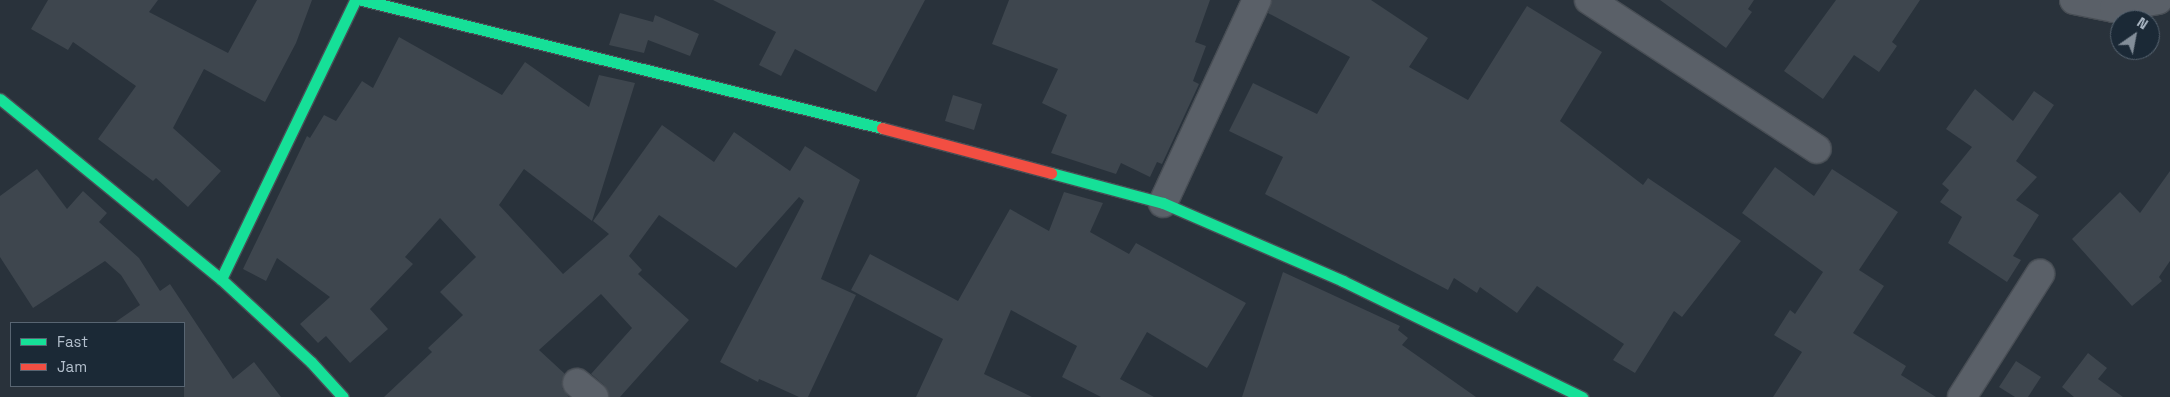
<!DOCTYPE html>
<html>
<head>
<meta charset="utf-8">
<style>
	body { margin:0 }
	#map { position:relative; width:2170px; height:397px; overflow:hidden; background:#29323b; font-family:"Space Grotesk",sans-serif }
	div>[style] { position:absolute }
	.building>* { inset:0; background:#3e464e }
	.roads { filter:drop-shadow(1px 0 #484e55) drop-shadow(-1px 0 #484e55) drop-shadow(0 1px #484e55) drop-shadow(0 -1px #484e55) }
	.street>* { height:28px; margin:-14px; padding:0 14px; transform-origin:14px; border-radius:14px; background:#5a6068 }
	.fast>* { height:11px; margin:-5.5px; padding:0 5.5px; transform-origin:5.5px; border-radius:5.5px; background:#16e098 }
	.jam>* { height:11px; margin:-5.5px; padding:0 5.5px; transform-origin:5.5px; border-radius:5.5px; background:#f24e42 }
	span { translate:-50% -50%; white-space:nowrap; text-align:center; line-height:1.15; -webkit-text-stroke:4px #1b2936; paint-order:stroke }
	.legend { position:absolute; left:10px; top:322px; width:175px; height:65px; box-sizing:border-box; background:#1b2936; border:1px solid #586572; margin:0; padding:6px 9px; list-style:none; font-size:15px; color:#b3bfcc }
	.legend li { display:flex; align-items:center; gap:10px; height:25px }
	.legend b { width:25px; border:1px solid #586572 }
	.north { position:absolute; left:2110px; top:10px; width:50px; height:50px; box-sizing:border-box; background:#1b2936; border:1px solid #586572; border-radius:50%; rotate:33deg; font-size:14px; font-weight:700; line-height:20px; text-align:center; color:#b3bfcc }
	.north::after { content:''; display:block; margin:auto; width:18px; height:22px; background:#838e99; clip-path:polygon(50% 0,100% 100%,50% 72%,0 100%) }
</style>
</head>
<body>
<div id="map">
	<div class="building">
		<i style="clip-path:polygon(48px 0,158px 0,149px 12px,228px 53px,257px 0,312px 0,296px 43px,265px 102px,204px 69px,173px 128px,221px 171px,188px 207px,156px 178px,153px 181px,98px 139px,136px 86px,73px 42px,68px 50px,31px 29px)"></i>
		<i style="clip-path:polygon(713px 0,925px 0,876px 92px,795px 49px,781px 76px,759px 65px,776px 32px)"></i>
		<i style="clip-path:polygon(1009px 0,1210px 0,1195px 42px,1206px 46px,1193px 81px,1199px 84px,1162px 164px,1157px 162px,1150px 177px,1121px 163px,1116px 174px,1051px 153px,1067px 115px,1042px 103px,1058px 69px,992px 44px)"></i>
		<i style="clip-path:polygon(1272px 0,1371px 0,1428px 38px,1409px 67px,1468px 100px,1527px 6px,1602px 52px,1560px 121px,1643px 185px,1648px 178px,1741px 241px,1682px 317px,1674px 311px,1635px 373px,1613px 360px,1624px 344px,1537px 286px,1517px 313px,1480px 287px,1477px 293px,1454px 278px,1448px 290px,1265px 194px,1283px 157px,1229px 131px,1253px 83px,1317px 114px,1350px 57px,1268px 13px)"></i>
		<i style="clip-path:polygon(1660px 0,1754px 0,1748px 9px,1752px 12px,1726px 48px)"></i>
		<i style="clip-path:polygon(1836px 0,1920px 0,1892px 42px,1897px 46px,1879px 72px,1854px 55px,1823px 99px,1784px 71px)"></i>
		<i style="clip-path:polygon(620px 13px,653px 22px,655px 15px,699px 34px,690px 56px,648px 40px,644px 53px,609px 45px)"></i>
		<i style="clip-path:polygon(399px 37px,502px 95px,525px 62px,589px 107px,599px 75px,635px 83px,592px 221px,524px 169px,499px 205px,563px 274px,609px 234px,593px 221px,662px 125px,714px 162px,734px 132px,790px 171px,805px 146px,860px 180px,821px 279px,856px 295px,808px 397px,799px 397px,759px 379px,758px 382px,720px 362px,804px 201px,799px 197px,736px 268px,659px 215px,629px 256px,642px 270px,638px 274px,689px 320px,620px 397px,609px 397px,604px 385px,591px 374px,632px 328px,601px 294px,539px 350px,565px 374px,562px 388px,569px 397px,384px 397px,432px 352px,428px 348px,463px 315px,440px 292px,476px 257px,440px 218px,405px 257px,413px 264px,370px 309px,388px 329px,350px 363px,326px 336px,318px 343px,300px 324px,330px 297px,277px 258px,266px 281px,243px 269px,307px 136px,310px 138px,324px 115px,336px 121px,362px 81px,373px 88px)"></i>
		<i style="clip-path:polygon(1975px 89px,2013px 121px,2034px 91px,2054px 105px,2016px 161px,2037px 177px,2016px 200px,2039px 215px,2013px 256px,2021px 260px,2007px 282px,1948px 243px,1962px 217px,1940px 202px,1949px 190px,1942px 184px,1972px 147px,1946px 129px)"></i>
		<i style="clip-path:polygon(953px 95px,982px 104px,974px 130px,945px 121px)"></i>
		<i style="clip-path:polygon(1775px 167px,1814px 196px,1832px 169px,1898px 212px,1859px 270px,1884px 286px,1853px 333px,1906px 366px,1901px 375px,1936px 397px,1773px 397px,1802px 352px,1774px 335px,1790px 310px,1795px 314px,1823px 272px,1742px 213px)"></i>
		<i style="clip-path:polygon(37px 169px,67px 209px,83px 191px,107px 213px,99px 222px,139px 258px,160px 291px,170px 284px,233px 379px,254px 362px,281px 397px,184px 397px,184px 323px,114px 323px,140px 305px,121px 275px,105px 261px,33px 308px,0 257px,0 196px)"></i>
		<i style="clip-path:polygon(2170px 171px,2170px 261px,2159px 277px,2162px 281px,2132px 306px,2072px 239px,2120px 192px,2140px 213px)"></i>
		<i style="clip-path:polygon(1064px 192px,1103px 203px,1090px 232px,1129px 254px,1136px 243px,1246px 303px,1207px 368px,1147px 332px,1120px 379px,1154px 397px,1101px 397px,1062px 377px,1077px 346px,1011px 310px,984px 374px,1032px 397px,916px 397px,943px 339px,851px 290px,870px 254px,958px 301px,1010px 209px,1049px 231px)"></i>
		<i style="clip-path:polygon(1283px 272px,1400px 326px,1398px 330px,1408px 338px,1402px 345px,1476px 397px,1242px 397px)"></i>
		<i style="clip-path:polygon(2088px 353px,2107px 368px,2098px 379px,2123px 397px,2074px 397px,2062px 387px)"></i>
		<i style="clip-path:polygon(2016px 361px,2041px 377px,2028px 397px,2015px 397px,1999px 387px)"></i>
	</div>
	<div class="roads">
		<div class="street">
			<i style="left:1589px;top:0;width:272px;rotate:33.2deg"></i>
			<i style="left:2074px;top:0;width:41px;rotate:11.3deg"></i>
			<i style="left:2114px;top:8px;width:45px;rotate:-10.3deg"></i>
			<i style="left:1163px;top:203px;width:224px;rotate:-65.2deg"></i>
			<i style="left:577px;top:383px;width:22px;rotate:39deg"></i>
			<i style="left:1962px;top:397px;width:146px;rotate:-57.6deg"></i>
		</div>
		<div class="fast">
			<i style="left:362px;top:0;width:536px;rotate:13.83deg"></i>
			<i style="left:0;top:99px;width:285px;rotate:39.2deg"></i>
			<i style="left:221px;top:279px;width:122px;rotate:42.7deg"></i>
			<i style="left:311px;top:362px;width:47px;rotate:47.6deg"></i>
			<i style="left:1051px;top:173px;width:116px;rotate:15deg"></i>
			<i style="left:1163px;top:203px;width:196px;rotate:23.4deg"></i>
			<i style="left:1343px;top:281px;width:266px;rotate:25.9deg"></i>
			<i style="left:221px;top:279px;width:310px;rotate:-64.3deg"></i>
		</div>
		<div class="jam">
			<i style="left:882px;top:128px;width:175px;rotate:14.9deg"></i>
		</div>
	</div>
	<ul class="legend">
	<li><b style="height:6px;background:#16e098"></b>Fast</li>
	<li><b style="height:6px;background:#f24e42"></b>Jam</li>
	</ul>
	<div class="north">N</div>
</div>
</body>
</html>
